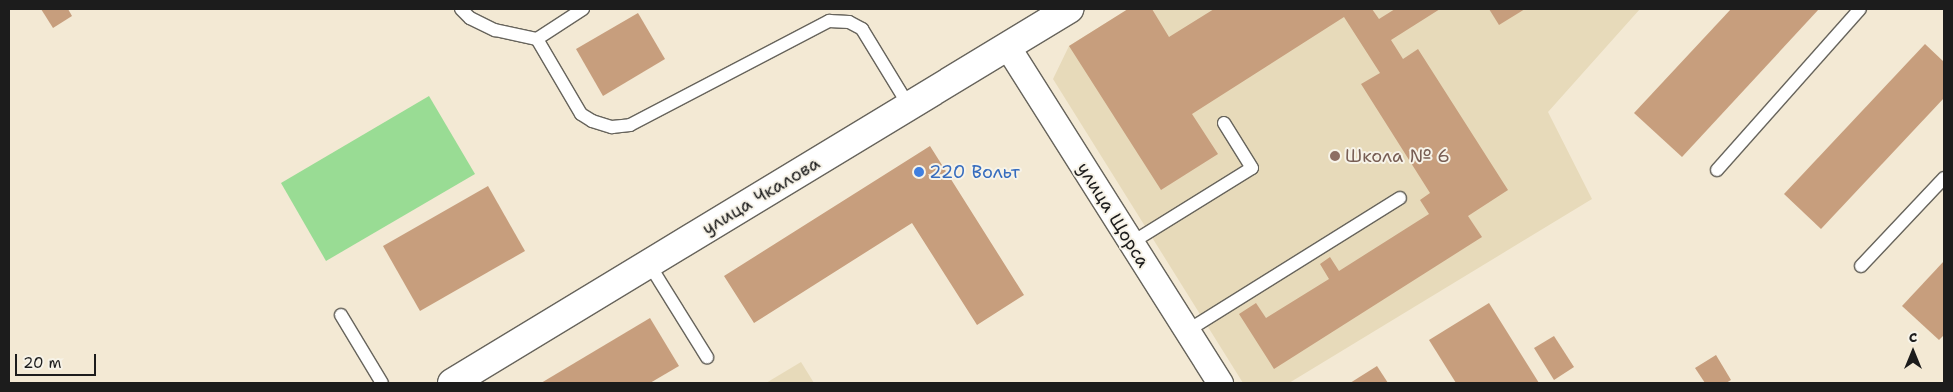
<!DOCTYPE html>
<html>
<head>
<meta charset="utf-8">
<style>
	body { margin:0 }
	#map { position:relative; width:1953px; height:392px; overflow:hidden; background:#f3e9d4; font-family:"Shantell Sans",sans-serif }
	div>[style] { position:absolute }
	.built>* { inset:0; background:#e7daba }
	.green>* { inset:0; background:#99dc94 }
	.building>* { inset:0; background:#c79e7d }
	.roads { filter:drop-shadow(1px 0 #67645c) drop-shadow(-1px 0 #67645c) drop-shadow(0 1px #67645c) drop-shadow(0 -1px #67645c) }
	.service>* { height:12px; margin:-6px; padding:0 6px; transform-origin:6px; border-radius:6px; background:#fff }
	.minor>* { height:25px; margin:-12.5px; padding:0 12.5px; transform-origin:12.5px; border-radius:12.5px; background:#fff }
	.tertiary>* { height:28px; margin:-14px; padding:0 14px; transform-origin:14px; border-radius:14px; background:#fff }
	.dots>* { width:14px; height:14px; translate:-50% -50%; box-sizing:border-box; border:2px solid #f7f3e8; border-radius:50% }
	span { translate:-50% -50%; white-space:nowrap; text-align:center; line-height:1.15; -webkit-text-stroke:4px #f7f3e8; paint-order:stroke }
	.education-label { font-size:18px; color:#785e54 }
	.left { translate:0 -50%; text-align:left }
	.shop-label { font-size:18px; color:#366cbe }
	.street-label { font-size:18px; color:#1c1c1c }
	.frame { position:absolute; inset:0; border:10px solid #1c1c1c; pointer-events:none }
	.north { position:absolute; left:1888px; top:327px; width:50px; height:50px; -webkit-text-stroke:4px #f7f3e8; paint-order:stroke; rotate:0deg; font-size:14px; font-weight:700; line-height:20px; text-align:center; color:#1c1c1c }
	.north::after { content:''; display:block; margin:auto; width:18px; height:22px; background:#1c1c1c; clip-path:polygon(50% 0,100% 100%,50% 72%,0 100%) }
	.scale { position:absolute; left:15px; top:354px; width:81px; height:22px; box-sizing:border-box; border:2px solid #1c1c1c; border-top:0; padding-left:6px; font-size:15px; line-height:18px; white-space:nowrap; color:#1c1c1c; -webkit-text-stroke:4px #f7f3e8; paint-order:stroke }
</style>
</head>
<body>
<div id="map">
	<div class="built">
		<i style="clip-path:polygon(1128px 9px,1640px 9px,1548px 112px,1592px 199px,1289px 383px,1243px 383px,1053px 79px,1069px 46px)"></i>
		<i style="clip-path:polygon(801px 362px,814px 383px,766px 383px)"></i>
	</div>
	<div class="green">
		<i style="clip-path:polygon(429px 96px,475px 174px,326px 261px,281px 183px)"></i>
	</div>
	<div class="building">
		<i style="clip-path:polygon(41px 9px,68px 9px,72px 16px,53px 28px)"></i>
		<i style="clip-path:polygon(1128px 9px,1152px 9px,1169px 37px,1214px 9px,1372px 9px,1379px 19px,1395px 9px,1440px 9px,1391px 40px,1403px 59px,1418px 49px,1508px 190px,1468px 216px,1482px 237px,1274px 369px,1239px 314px,1256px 303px,1266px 318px,1329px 279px,1320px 264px,1330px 257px,1339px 271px,1429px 214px,1420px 200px,1430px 193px,1361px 84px,1380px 73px,1344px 17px,1192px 114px,1218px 154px,1161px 190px,1069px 46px)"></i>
		<i style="clip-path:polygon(1489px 9px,1525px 9px,1499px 25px)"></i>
		<i style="clip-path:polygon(1731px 9px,1819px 9px,1682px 157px,1634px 113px)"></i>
		<i style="clip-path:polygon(638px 13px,665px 59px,603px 96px,576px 49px)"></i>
		<i style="clip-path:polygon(1925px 44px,1944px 62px,1944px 98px,1821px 229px,1784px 194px)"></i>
		<i style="clip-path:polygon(930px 146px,1024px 295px,977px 325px,912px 223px,754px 323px,724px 276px)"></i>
		<i style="clip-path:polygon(488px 186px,525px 251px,420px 311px,383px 246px)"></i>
		<i style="clip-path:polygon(1944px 261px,1944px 335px,1939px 340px,1902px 306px)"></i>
		<i style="clip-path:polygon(1489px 303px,1539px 383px,1456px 383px,1429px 340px)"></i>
		<i style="clip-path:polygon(650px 318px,679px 366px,650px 383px,541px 383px)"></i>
		<i style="clip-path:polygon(1554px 336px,1574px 367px,1554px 380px,1534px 348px)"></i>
		<i style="clip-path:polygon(1716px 355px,1731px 380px,1726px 383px,1705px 383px,1695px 368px)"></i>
		<i style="clip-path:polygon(1377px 366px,1388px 383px,1350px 383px)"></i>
	</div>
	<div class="roads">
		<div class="service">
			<i style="left:461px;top:9px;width:13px;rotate:45deg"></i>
			<i style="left:470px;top:18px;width:28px;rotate:26deg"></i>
			<i style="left:495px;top:30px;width:43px;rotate:12.1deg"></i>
			<i style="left:583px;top:9px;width:55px;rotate:146.9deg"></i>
			<i style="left:537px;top:39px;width:87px;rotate:59.6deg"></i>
			<i style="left:581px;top:114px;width:13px;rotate:32deg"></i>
			<i style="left:592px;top:121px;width:21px;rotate:17deg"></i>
			<i style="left:612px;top:127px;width:18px;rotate:-6deg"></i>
			<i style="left:630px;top:125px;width:225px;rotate:-27.6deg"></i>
			<i style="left:829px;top:21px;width:20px;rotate:3deg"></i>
			<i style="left:849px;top:22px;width:15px;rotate:28deg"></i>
			<i style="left:862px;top:29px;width:90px;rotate:58.6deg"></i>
			<i style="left:1717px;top:170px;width:215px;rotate:-48.4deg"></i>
			<i style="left:1131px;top:243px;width:142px;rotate:-31.8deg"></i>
			<i style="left:1252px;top:168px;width:53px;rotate:-121.9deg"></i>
			<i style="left:649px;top:264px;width:110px;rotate:58.1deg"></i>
			<i style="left:1861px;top:266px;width:121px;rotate:-46.7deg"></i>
			<i style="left:341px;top:315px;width:79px;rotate:58.9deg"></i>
			<i style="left:1187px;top:331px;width:251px;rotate:-32deg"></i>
		</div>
		<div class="minor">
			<i style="left:1007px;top:46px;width:399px;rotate:57.7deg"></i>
		</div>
		<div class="tertiary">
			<i style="left:452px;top:383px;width:722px;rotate:-31.22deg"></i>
		</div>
	</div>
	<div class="dots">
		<i style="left:1335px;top:156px;background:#8d6e63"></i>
		<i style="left:919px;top:172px;background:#3f7fe0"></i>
	</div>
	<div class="education-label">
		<span class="left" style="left:1345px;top:156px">Школа № 6</span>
	</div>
	<div class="shop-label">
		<span class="left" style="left:929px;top:172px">220 Вольт</span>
	</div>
	<div class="street-label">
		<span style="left:761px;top:196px;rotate:-31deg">улица Чкалова</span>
		<span style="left:1113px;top:215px;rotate:58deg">улица Щорса</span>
	</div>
	<div class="frame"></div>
	<div class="north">С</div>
	<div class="scale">20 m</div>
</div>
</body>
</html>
